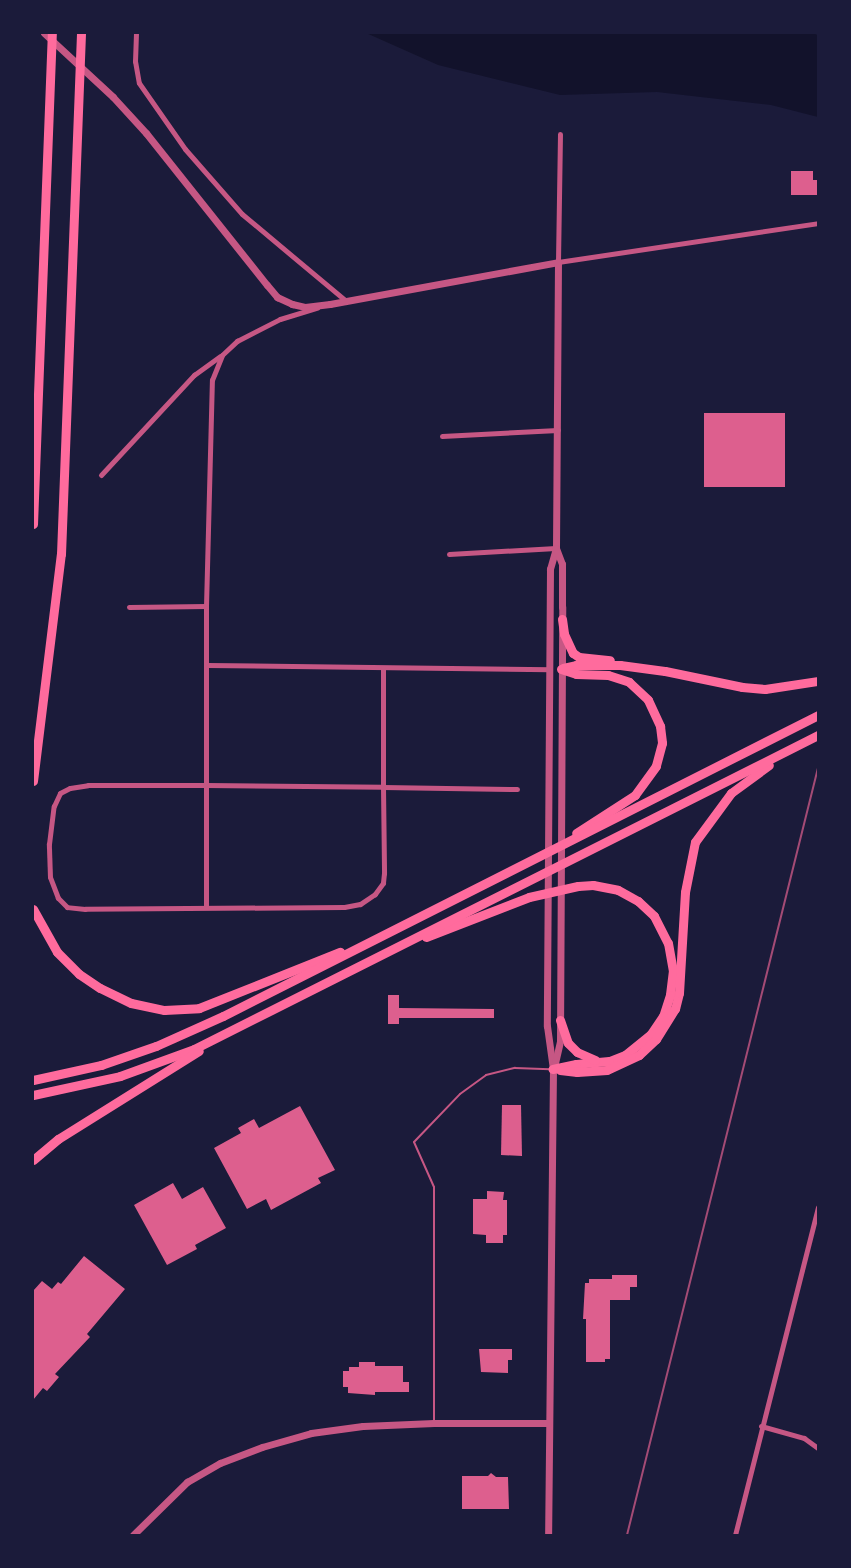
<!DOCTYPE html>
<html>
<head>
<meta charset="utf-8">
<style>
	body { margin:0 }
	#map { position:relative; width:851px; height:1568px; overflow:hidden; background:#1b1b3a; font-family:Figtree,sans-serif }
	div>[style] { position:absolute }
	.water>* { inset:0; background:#12122b }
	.building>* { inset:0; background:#dd5f8e }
	.service>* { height:2px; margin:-1px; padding:0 1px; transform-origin:1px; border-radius:1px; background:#c65784 }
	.minor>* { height:5px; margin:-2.5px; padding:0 2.5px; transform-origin:2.5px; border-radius:2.5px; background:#c65784 }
	.tertiary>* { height:7px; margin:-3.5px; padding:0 3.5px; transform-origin:3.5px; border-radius:3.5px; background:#c65784 }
	.motorway>* { height:9px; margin:-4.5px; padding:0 4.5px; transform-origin:4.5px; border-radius:4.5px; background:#ff6b9d }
	.rail>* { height:2px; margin:-1px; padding:0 1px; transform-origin:1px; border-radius:1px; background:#a44b75 }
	span { translate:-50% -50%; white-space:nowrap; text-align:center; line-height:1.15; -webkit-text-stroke:4.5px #1b1b3a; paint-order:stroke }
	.frame { position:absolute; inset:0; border:34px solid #1b1b3a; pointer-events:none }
</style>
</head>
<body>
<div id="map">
	<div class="water">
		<i style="clip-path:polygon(366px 33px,812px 33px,818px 35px,818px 117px,771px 105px,657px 92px,560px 95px,438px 65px)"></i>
	</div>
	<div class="building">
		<i style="clip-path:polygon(791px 171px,813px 171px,813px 180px,818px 180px,818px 195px,791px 195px)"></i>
		<i style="clip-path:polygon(704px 413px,785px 413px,785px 487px,704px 487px)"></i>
		<i style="clip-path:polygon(388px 995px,399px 995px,399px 1008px,494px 1009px,494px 1018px,399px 1018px,399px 1024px,388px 1024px)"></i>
		<i style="clip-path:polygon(502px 1105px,521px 1105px,522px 1156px,501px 1155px)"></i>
		<i style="clip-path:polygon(300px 1106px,335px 1170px,318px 1178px,321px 1183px,271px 1210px,266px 1199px,247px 1209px,214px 1148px,241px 1133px,238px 1128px,254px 1119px,259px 1128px)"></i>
		<i style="clip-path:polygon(173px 1183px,182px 1199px,203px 1187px,226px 1228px,195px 1245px,197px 1249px,167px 1265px,134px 1205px)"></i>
		<i style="clip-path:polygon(487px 1191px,504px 1192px,503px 1200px,507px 1200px,507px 1235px,503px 1235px,503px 1243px,486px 1243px,486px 1235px,473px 1234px,473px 1199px,487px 1199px)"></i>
		<i style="clip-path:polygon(84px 1256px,125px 1289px,87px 1334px,90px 1337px,55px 1374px,59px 1377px,47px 1391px,43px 1388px,33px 1400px,33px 1291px,42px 1281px,52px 1289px,58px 1282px,61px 1284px)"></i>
		<i style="clip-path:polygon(612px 1275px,637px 1275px,637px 1287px,630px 1287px,630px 1300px,610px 1300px,610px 1359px,605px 1359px,605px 1362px,586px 1362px,586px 1319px,583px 1319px,585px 1283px,589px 1283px,589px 1279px,612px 1279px)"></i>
		<i style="clip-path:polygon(479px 1349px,512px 1349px,512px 1360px,508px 1360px,508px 1373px,481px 1372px)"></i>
		<i style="clip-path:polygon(359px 1362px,375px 1362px,375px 1366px,403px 1366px,403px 1382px,409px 1382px,409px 1392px,375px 1392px,375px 1395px,348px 1393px,348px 1387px,343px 1387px,343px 1371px,349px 1371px,349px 1367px,359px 1367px)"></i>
		<i style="clip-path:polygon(491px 1473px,496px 1477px,508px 1477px,509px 1509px,462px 1509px,462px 1476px,488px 1476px)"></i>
	</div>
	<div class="service">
		<i style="left:434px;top:1422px;width:235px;rotate:-90deg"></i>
		<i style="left:434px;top:1187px;width:49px;rotate:-114deg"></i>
		<i style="left:414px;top:1142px;width:66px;rotate:-46.2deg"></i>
		<i style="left:460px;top:1094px;width:32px;rotate:-36deg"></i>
		<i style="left:486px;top:1075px;width:30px;rotate:-14deg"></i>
		<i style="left:515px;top:1068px;width:35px;rotate:2deg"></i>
	</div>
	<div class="minor">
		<i style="left:136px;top:33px;width:28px;rotate:92deg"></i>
		<i style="left:135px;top:61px;width:22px;rotate:80deg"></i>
		<i style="left:139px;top:83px;width:80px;rotate:55.1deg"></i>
		<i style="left:185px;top:149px;width:86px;rotate:48.8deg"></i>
		<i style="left:242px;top:214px;width:134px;rotate:39.9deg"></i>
		<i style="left:560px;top:134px;width:128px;rotate:90.9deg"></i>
		<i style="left:558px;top:262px;width:263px;rotate:-8.5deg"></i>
		<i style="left:442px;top:436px;width:116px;rotate:-3deg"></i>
		<i style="left:101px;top:475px;width:137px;rotate:-47.1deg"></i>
		<i style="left:194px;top:375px;width:32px;rotate:-36deg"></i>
		<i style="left:449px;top:554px;width:107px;rotate:-3.2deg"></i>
		<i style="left:129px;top:607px;width:77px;rotate:-0.7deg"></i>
		<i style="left:207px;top:665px;width:343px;rotate:0.7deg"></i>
		<i style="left:383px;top:668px;width:119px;rotate:90deg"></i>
		<i style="left:383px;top:787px;width:86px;rotate:89.3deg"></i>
		<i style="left:384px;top:873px;width:10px;rotate:96deg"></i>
		<i style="left:383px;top:883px;width:14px;rotate:126deg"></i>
		<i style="left:375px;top:894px;width:18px;rotate:146deg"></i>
		<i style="left:360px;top:904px;width:16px;rotate:169deg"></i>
		<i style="left:344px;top:907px;width:259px;rotate:179.6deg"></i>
		<i style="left:85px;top:909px;width:18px;rotate:-174deg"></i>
		<i style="left:67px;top:907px;width:13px;rotate:-135deg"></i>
		<i style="left:58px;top:898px;width:22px;rotate:-111deg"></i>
		<i style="left:50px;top:877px;width:33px;rotate:-92deg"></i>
		<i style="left:49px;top:844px;width:38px;rotate:-83deg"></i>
		<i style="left:54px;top:806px;width:14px;rotate:-65deg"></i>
		<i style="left:60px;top:793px;width:11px;rotate:-27deg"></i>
		<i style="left:70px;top:788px;width:18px;rotate:-9deg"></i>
		<i style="left:88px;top:785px;width:118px"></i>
		<i style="left:206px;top:785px;width:177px;rotate:0.6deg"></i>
		<i style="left:383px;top:787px;width:134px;rotate:0.9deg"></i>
		<i style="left:206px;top:907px;width:301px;rotate:-90deg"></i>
		<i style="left:206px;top:606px;width:226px;rotate:-88.5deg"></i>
		<i style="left:212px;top:380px;width:27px;rotate:-68deg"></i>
		<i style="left:222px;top:355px;width:21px;rotate:-43deg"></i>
		<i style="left:237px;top:341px;width:48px;rotate:-27.1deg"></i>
		<i style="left:280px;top:319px;width:39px;rotate:-17deg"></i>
		<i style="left:761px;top:1426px;width:45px;rotate:15.6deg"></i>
		<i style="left:804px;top:1438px;width:17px;rotate:36deg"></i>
		<i style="left:735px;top:1535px;width:338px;rotate:-75.8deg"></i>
	</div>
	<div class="tertiary">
		<i style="left:44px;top:33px;width:94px;rotate:42.8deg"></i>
		<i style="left:113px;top:97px;width:49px;rotate:47.5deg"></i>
		<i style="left:146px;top:133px;width:194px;rotate:51.5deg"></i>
		<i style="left:267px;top:285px;width:16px;rotate:50deg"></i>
		<i style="left:277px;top:297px;width:17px;rotate:25deg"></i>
		<i style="left:292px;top:304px;width:13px;rotate:13deg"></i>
		<i style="left:305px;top:307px;width:25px;rotate:-7deg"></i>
		<i style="left:330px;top:304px;width:232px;rotate:-10.4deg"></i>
		<i style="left:558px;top:262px;width:286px;rotate:90.4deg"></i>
		<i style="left:556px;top:548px;width:22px;rotate:106deg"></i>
		<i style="left:550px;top:569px;width:457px;rotate:90.4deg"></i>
		<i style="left:547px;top:1026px;width:43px;rotate:82.1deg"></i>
		<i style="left:553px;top:1069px;width:466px;rotate:90.6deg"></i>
		<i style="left:555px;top:1063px;width:23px;rotate:-77deg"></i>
		<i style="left:560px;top:1041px;width:434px;rotate:-89.7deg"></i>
		<i style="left:562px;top:607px;width:43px;rotate:-90deg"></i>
		<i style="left:562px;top:564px;width:17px;rotate:-111deg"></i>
		<i style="left:133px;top:1535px;width:76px;rotate:-44.5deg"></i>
		<i style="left:187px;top:1482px;width:38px;rotate:-30deg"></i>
		<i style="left:220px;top:1463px;width:45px;rotate:-20.9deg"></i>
		<i style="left:262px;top:1447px;width:51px;rotate:-15.9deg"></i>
		<i style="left:311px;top:1433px;width:52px;rotate:-7.7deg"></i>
		<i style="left:363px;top:1426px;width:71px;rotate:-2.4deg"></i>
		<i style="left:434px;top:1423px;width:114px"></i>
	</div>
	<div class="motorway">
		<i style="left:33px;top:524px;width:491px;rotate:-87.8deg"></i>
		<i style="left:562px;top:619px;width:15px;rotate:82deg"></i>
		<i style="left:564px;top:634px;width:21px;rotate:65deg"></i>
		<i style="left:573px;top:653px;width:7px;rotate:34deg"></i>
		<i style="left:579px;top:657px;width:31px;rotate:6deg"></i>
		<i style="left:563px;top:668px;width:13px;rotate:-13deg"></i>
		<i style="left:576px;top:665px;width:44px"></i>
		<i style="left:620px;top:665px;width:45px;rotate:7.6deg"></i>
		<i style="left:665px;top:671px;width:79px;rotate:11.7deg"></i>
		<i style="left:742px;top:687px;width:23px;rotate:5deg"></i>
		<i style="left:765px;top:689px;width:54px;rotate:-8.6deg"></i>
		<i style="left:561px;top:669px;width:16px;rotate:18deg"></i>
		<i style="left:576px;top:674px;width:32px;rotate:2deg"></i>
		<i style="left:608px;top:675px;width:22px;rotate:18deg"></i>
		<i style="left:629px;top:682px;width:26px;rotate:43deg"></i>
		<i style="left:648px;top:700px;width:29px;rotate:65deg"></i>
		<i style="left:660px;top:726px;width:17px;rotate:83deg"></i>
		<i style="left:662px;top:743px;width:24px;rotate:105deg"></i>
		<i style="left:656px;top:766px;width:36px;rotate:126deg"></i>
		<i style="left:635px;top:795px;width:70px;rotate:147.2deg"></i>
		<i style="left:33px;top:781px;width:229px;rotate:-83deg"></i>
		<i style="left:61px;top:554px;width:521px;rotate:-87.8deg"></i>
		<i style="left:33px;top:909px;width:49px;rotate:60.8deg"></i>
		<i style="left:57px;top:952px;width:31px;rotate:45deg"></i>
		<i style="left:79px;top:974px;width:25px;rotate:34deg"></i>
		<i style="left:100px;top:988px;width:34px;rotate:26deg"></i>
		<i style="left:131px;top:1003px;width:34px;rotate:12deg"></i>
		<i style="left:164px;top:1010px;width:35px;rotate:-3deg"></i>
		<i style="left:199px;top:1008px;width:152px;rotate:-21.7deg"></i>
		<i style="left:426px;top:937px;width:110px;rotate:-21.2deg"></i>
		<i style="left:529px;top:897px;width:50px;rotate:-12.7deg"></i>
		<i style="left:578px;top:886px;width:15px;rotate:-4deg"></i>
		<i style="left:593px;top:885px;width:25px;rotate:11deg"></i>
		<i style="left:618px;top:890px;width:23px;rotate:29deg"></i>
		<i style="left:638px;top:901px;width:22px;rotate:43deg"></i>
		<i style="left:654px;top:916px;width:30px;rotate:63deg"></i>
		<i style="left:668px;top:943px;width:27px;rotate:80deg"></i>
		<i style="left:673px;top:970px;width:25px;rotate:97deg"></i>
		<i style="left:670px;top:995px;width:22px;rotate:108deg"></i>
		<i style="left:663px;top:1016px;width:22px;rotate:124deg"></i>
		<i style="left:651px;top:1034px;width:33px;rotate:141deg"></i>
		<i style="left:625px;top:1055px;width:17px;rotate:159deg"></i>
		<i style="left:609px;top:1061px;width:33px;rotate:175deg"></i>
		<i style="left:576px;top:1064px;width:24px;rotate:168deg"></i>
		<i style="left:560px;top:1020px;width:24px;rotate:71deg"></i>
		<i style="left:568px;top:1043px;width:13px;rotate:45deg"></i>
		<i style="left:577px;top:1052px;width:20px;rotate:24deg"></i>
		<i style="left:560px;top:1070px;width:17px;rotate:7deg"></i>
		<i style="left:577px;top:1072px;width:30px;rotate:-4deg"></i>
		<i style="left:607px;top:1070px;width:35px;rotate:-25deg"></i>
		<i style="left:639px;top:1055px;width:23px;rotate:-43deg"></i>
		<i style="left:656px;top:1039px;width:36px;rotate:-58deg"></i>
		<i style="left:675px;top:1009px;width:16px;rotate:-76deg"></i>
		<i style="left:679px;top:993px;width:101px;rotate:-86.6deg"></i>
		<i style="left:685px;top:892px;width:51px;rotate:-78.7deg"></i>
		<i style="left:695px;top:842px;width:61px;rotate:-53.7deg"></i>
		<i style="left:731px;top:793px;width:47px;rotate:-36.4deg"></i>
		<i style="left:33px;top:1080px;width:70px;rotate:-12.4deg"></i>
		<i style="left:101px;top:1065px;width:58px;rotate:-19.1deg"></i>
		<i style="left:156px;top:1046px;width:73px;rotate:-24.1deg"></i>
		<i style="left:223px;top:1016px;width:667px;rotate:-26.83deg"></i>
		<i style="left:33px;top:1095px;width:89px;rotate:-12.3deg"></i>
		<i style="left:120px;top:1076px;width:79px;rotate:-20deg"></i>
		<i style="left:194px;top:1049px;width:699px;rotate:-26.71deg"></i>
		<i style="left:33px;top:1160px;width:33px;rotate:-40deg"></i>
		<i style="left:58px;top:1139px;width:166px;rotate:-32deg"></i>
	</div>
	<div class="rail">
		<i style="left:627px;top:1535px;width:790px;rotate:-76.02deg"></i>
	</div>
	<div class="frame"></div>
</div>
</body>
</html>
